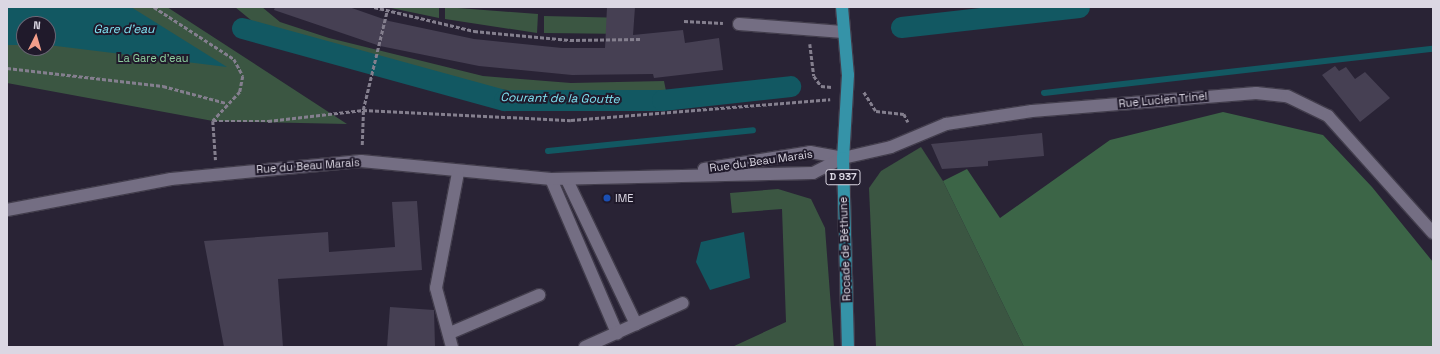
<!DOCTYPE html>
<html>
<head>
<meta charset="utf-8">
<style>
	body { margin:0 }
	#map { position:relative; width:1440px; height:354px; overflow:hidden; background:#292335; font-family:"Space Grotesk",sans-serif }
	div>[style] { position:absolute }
	.green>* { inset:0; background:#3b5642 }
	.forest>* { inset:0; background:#3c6547 }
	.water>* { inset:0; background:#125862 }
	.stream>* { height:6px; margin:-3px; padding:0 3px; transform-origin:3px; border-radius:3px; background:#125862 }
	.canal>* { height:21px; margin:-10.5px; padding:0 10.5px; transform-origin:10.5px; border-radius:10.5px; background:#125862 }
	.building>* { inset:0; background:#464053 }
	.path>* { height:2.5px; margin-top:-1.25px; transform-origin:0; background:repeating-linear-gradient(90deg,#847f8e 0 4px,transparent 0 6px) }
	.roads { filter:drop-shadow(1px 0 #423d4c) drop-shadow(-1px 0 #423d4c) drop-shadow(0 1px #423d4c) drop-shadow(0 -1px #423d4c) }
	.minor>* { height:12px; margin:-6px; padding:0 6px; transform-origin:6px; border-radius:6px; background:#746e83 }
	.major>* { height:12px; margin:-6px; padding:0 6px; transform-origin:6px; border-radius:6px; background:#3593a8 }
	.dots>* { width:11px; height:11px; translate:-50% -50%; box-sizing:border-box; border:2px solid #201a2b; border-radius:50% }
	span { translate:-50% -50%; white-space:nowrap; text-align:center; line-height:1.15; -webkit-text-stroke:4px #201a2b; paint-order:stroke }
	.shield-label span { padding:1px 3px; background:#201a2b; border:1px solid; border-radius:3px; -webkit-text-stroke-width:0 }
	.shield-label { font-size:10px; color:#dbd7e3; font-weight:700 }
	.park-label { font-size:11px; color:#8fd19f }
	.street-label { font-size:11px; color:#dbd7e3 }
	.poi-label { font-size:11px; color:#dbd7e3 }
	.left { translate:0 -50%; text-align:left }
	.water-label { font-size:12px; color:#80e4f4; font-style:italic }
	.frame { position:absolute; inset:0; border:8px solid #dbd7e3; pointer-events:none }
	.north { position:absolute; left:16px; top:16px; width:40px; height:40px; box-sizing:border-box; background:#201a2b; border:1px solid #6b6675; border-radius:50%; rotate:5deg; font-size:11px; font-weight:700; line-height:16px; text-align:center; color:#dbd7e3 }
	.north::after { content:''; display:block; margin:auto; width:14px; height:18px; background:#f49e8a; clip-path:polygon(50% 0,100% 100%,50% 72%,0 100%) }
</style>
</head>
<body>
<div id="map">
	<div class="green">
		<i style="clip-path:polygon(evenodd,7px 7px,167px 7px,347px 124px,213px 121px,7px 83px,7px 7px,24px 24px,48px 24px,48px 48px,24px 48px,24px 24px)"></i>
		<i style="clip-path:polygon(235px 7px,262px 7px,280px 22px,329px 38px,483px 76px,571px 83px,664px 81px,666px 91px,538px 93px,475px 87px,278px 34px,257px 25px)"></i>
		<i style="clip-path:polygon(439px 7px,439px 18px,391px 8px,391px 7px)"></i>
		<i style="clip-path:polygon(445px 7px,538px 14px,537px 33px,445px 19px)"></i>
		<i style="clip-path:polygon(544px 16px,629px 18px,629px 34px,544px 33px)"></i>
		<i style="clip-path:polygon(921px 147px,943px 181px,1024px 347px,876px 347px,869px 188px,881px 171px)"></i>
		<i style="clip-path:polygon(778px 189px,811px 199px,825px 228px,834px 347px,732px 347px,786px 322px,782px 209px,732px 213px,730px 193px)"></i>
	</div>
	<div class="forest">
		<i style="clip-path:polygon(1223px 112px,1323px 135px,1372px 187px,1433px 262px,1433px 347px,1024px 347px,943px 181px,967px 169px,1000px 218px,1110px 140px)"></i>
	</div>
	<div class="water">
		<i style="clip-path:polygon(7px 7px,131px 7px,227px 67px,48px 45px,48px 24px,24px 24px,24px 45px,7px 45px)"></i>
		<i style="clip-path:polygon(744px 232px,750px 278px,710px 290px,696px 262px,701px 242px)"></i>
	</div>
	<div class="stream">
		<i style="left:1044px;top:93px;width:391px;rotate:-6.5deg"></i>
		<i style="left:548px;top:151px;width:206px;rotate:-5.8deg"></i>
	</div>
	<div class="canal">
		<i style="left:901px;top:27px;width:179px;rotate:-6.4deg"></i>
		<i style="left:242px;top:28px;width:272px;rotate:15.4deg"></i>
		<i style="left:504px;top:100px;width:158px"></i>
		<i style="left:662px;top:100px;width:129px;rotate:-6.2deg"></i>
	</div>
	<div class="building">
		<i style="clip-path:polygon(275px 7px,349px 7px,389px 21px,474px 39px,562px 48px,605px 48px,607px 7px,635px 7px,633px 35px,683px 30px,685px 43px,719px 38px,723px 70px,654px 78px,653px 74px,572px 75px,479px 66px,380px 46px,274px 10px)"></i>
		<i style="clip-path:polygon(1335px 66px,1339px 71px,1346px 67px,1355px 79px,1365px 72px,1390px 98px,1360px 122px,1322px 75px)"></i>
		<i style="clip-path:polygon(1042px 133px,1044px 156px,988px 161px,988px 166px,942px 169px,931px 144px)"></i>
		<i style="clip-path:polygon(417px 201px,422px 270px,278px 279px,283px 347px,224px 347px,204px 241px,328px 232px,329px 252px,395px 247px,392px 202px)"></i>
		<i style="clip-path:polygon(390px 307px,434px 310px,435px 347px,387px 347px)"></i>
	</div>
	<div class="path">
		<i style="left:154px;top:7px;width:95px;rotate:33deg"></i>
		<i style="left:234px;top:59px;width:19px;rotate:62deg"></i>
		<i style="left:243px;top:76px;width:16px;rotate:101deg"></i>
		<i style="left:240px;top:92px;width:40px;rotate:133deg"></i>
		<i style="left:213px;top:121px;width:39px;rotate:86deg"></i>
		<i style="left:374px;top:7px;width:103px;rotate:13.5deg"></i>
		<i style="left:474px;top:31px;width:96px;rotate:5.4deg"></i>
		<i style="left:570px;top:40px;width:71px;rotate:-0.8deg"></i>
		<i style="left:684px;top:21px;width:39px;rotate:3deg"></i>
		<i style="left:810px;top:44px;width:32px;rotate:83deg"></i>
		<i style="left:814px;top:76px;width:12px;rotate:55deg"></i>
		<i style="left:821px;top:86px;width:11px;rotate:5deg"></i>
		<i style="left:7px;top:68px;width:157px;rotate:6.6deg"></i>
		<i style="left:163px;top:86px;width:65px;rotate:15.1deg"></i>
		<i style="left:864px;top:92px;width:22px;rotate:58deg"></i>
		<i style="left:876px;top:111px;width:28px;rotate:6deg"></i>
		<i style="left:904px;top:114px;width:9px;rotate:63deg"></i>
		<i style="left:213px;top:121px;width:55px"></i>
		<i style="left:268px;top:121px;width:96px;rotate:-6.6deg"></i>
		<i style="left:363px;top:110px;width:208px;rotate:2.8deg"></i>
		<i style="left:571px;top:120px;width:260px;rotate:-4.6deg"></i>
		<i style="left:362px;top:145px;width:35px;rotate:-88deg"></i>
		<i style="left:363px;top:110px;width:102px;rotate:-76.4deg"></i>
	</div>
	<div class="roads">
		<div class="minor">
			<i style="left:739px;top:24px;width:104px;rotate:4.4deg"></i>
			<i style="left:704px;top:169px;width:107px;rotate:-9.1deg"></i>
			<i style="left:810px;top:152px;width:34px;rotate:10deg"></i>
			<i style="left:551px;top:179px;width:168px;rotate:66.8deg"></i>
			<i style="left:567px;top:180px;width:160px;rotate:64.4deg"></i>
			<i style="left:7px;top:210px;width:167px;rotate:-10.7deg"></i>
			<i style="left:171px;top:179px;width:191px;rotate:-5.4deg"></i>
			<i style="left:361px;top:161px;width:191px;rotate:5.4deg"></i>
			<i style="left:551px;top:179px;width:262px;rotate:-1.3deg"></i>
			<i style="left:813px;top:173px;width:34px;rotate:-27deg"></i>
			<i style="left:843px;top:158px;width:49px;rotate:-12.9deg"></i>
			<i style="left:891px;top:147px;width:60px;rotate:-22.7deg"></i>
			<i style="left:946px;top:124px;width:87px;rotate:-8.6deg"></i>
			<i style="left:1032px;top:111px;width:225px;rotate:-4.6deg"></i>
			<i style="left:1256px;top:93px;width:31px;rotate:6deg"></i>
			<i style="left:1287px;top:96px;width:46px;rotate:26deg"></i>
			<i style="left:1328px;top:116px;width:157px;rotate:48.1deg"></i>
			<i style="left:450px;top:333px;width:97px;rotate:-23.1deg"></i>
			<i style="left:452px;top:347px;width:61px;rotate:-105.2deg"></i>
			<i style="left:436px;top:288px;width:117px;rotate:-79.2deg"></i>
			<i style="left:585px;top:347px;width:107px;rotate:-24.2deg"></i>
		</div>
		<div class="major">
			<i style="left:842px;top:7px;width:68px;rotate:85deg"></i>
			<i style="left:848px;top:75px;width:83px;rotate:93.4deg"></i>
			<i style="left:843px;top:158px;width:189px;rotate:88.5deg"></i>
		</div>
	</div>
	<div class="dots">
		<i style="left:607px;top:198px;background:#1a4fb4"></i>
	</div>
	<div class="shield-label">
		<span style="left:843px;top:177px">D 937</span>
	</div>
	<div class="park-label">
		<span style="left:153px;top:58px">La Gare d'eau</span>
	</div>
	<div class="street-label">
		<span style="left:1163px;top:100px;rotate:-5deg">Rue Lucien Trinel</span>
		<span style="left:761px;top:161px;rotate:-8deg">Rue du Beau Marais</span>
		<span style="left:308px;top:166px;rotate:-4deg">Rue du Beau Marais</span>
		<span style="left:845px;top:249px;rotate:-92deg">Rocade de Béthune</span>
	</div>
	<div class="poi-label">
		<span class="left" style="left:615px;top:198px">IME</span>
	</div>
	<div class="water-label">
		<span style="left:124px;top:30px">Gare d'eau</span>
		<span style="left:560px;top:99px;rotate:1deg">Courant de la Goutte</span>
	</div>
	<div class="frame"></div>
	<div class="north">N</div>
</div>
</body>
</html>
